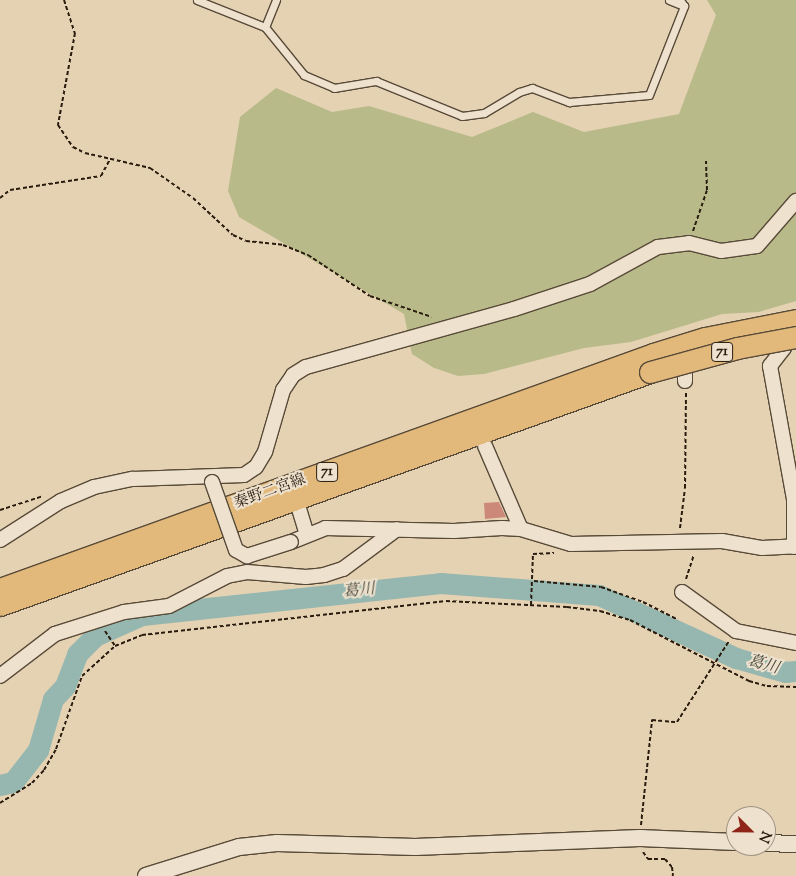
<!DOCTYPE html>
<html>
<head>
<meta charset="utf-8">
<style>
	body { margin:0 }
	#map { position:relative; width:796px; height:876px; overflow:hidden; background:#e5d2b3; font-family:"Sorts Mill Goudy","Noto Serif JP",serif }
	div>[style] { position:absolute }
	.green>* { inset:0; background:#b9ba89 }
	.river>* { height:21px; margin:-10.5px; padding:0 10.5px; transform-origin:10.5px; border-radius:10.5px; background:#96b7b0 }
	.building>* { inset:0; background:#cc8979 }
	.path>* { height:2px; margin-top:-1px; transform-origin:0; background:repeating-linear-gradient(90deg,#291c0f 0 4px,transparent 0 6.5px) }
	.roads { filter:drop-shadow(1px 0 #584a38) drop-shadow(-1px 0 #584a38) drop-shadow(0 1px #584a38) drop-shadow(0 -1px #584a38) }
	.service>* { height:7px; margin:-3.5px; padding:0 3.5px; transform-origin:3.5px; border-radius:3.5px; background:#eee2ce }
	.minor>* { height:14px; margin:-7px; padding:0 7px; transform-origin:7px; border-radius:7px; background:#eee2ce }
	.tertiary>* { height:16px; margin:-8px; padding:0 8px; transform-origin:8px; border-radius:8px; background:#eee2ce }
	.primary>* { height:21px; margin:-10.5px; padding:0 10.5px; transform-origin:10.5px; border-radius:10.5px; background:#e2b97a }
	.bridges { filter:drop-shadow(1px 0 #584a38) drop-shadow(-1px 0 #584a38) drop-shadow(0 1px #584a38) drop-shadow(0 -1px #584a38) }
	.minor-bridge>* { height:14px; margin:-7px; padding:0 7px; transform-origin:7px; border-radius:7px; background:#eee2ce }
	.primary-bridge>* { height:21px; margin:-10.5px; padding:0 10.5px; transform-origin:10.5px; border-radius:10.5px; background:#e2b97a }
	span { translate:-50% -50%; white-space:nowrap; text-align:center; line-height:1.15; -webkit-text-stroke:4px #eee2ce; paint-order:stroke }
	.shield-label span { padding:1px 4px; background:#eee2ce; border:1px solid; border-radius:4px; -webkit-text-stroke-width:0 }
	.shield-label { font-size:14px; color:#291c0f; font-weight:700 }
	.street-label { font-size:15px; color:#291c0f }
	.water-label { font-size:16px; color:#4a4a3f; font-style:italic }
	.north { position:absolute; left:726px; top:806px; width:50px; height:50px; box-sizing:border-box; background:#eee2ce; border:1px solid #9f9382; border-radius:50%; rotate:113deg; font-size:14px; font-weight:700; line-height:20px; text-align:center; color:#291c0f }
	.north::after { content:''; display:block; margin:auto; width:18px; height:22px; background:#8f2418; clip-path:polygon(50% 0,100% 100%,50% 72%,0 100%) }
</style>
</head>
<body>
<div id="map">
	<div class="green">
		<i style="clip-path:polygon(707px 0,796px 0,796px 301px,759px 312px,722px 314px,631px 342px,584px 348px,484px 374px,458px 376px,434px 368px,412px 354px,404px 314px,239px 217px,228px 191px,240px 117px,276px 88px,332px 112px,369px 106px,472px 137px,533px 112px,584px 132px,679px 114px,716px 15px)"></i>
	</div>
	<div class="river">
		<i style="left:0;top:785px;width:13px;rotate:-13deg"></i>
		<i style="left:13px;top:782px;width:41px;rotate:-52deg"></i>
		<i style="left:38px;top:750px;width:53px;rotate:-73.6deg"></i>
		<i style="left:53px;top:699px;width:18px;rotate:-47deg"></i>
		<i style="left:65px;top:686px;width:34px;rotate:-69deg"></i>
		<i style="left:77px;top:654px;width:25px;rotate:-45deg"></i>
		<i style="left:95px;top:636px;width:51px;rotate:-24.1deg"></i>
		<i style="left:142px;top:615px;width:300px;rotate:-6.1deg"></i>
		<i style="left:440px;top:583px;width:159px;rotate:4.3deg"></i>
		<i style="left:599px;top:595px;width:151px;rotate:24.7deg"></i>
		<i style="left:736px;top:658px;width:51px;rotate:15.9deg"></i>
		<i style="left:785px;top:672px;width:11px;rotate:-5deg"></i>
	</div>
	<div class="building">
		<i style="clip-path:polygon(499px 502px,506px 517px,485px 519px,484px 503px)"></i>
	</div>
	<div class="path">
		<i style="left:64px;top:0;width:35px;rotate:72deg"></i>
		<i style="left:75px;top:33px;width:94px;rotate:100.5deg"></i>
		<i style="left:58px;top:125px;width:27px;rotate:56deg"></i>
		<i style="left:73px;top:147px;width:13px;rotate:27deg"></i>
		<i style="left:85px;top:153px;width:67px;rotate:13deg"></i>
		<i style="left:150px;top:168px;width:52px;rotate:34.9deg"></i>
		<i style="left:193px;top:198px;width:54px;rotate:42.8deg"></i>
		<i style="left:233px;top:235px;width:14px;rotate:25deg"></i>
		<i style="left:246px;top:241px;width:37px;rotate:6deg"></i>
		<i style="left:283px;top:245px;width:27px;rotate:22deg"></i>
		<i style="left:308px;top:255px;width:74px;rotate:33.5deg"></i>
		<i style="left:370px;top:296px;width:65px;rotate:18.7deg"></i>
		<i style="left:0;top:198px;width:13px;rotate:-39deg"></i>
		<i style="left:10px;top:190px;width:92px;rotate:-8.7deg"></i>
		<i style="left:101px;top:176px;width:19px;rotate:-62deg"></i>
		<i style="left:693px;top:231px;width:43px;rotate:-71.1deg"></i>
		<i style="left:707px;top:190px;width:29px;rotate:-92deg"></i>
		<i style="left:0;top:510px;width:45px;rotate:-18deg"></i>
		<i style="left:680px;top:528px;width:40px;rotate:-82.9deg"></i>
		<i style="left:685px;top:488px;width:95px;rotate:-89.4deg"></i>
		<i style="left:686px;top:579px;width:25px;rotate:-72deg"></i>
		<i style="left:534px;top:581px;width:67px;rotate:5.1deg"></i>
		<i style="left:601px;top:587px;width:45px;rotate:19.7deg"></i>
		<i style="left:643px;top:602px;width:39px;rotate:27deg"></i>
		<i style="left:531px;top:605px;width:51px;rotate:-87.8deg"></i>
		<i style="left:533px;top:554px;width:21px;rotate:-3deg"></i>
		<i style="left:105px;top:631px;width:18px;rotate:56deg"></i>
		<i style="left:0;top:803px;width:38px;rotate:-32deg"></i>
		<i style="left:32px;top:783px;width:18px;rotate:-47deg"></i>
		<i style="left:44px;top:770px;width:24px;rotate:-60deg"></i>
		<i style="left:56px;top:749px;width:77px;rotate:-70.4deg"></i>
		<i style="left:82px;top:676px;width:45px;rotate:-42.3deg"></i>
		<i style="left:115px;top:646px;width:29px;rotate:-22deg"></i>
		<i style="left:142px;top:635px;width:306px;rotate:-6.4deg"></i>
		<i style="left:446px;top:601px;width:121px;rotate:2.8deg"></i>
		<i style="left:567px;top:607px;width:33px;rotate:7deg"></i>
		<i style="left:600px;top:611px;width:31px;rotate:17deg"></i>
		<i style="left:630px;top:620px;width:134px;rotate:27.1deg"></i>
		<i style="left:749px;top:681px;width:19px;rotate:16deg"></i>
		<i style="left:767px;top:686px;width:29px;rotate:2deg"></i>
		<i style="left:641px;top:825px;width:106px;rotate:-84deg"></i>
		<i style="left:652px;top:720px;width:25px;rotate:5deg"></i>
		<i style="left:677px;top:722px;width:96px;rotate:-57.3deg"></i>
		<i style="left:643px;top:852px;width:9px;rotate:54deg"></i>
		<i style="left:648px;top:859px;width:17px"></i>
		<i style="left:665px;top:859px;width:11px;rotate:49deg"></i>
		<i style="left:672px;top:867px;width:9px;rotate:84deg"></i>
	</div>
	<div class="roads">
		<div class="service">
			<i style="left:197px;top:0;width:73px;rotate:21.7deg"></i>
			<i style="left:276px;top:0;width:29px;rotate:112deg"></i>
			<i style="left:265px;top:27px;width:62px;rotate:50.9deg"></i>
			<i style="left:304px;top:75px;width:33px;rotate:23deg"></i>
			<i style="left:334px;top:88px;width:43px;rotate:-9.5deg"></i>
			<i style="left:376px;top:81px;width:93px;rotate:22.1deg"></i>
			<i style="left:462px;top:116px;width:22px;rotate:-8deg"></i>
			<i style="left:484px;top:113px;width:41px;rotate:-31deg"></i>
			<i style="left:519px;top:92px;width:14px;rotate:-17deg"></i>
			<i style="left:532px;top:88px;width:40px;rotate:21deg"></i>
			<i style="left:569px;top:102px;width:80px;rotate:-5deg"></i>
			<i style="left:649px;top:95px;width:96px;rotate:-68.5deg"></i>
			<i style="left:684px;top:6px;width:7px;rotate:-124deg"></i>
			<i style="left:669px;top:0;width:16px;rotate:22deg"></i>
		</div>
		<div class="minor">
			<i style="left:774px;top:339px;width:10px;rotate:24deg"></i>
			<i style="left:783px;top:343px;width:5px;rotate:79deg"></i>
			<i style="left:784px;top:348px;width:23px;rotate:128deg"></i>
			<i style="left:770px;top:366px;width:135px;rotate:79.8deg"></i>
			<i style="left:794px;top:499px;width:48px;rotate:90deg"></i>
			<i style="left:685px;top:354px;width:27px;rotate:90deg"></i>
			<i style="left:485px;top:446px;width:90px;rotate:66.6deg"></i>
			<i style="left:296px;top:499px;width:37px;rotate:73deg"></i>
			<i style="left:0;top:540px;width:72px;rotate:-32.6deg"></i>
			<i style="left:61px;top:501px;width:36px;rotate:-23deg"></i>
			<i style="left:94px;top:487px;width:40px;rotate:-12deg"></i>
			<i style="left:133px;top:479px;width:111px;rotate:-2.1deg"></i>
			<i style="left:244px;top:475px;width:14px;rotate:-34deg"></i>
			<i style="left:256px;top:467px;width:17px;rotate:-59deg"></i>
			<i style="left:265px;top:452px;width:65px;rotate:-73.8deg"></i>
			<i style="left:283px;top:390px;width:18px;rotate:-56deg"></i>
			<i style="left:293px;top:375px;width:15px;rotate:-32deg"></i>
			<i style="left:306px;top:367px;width:216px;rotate:-15.6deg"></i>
			<i style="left:514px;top:309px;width:80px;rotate:-18.2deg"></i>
			<i style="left:590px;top:284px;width:77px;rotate:-28.6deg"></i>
			<i style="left:658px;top:247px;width:31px;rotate:-7deg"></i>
			<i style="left:689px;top:243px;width:33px;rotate:14deg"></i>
			<i style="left:721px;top:251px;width:36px;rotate:-8deg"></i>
			<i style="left:757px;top:246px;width:60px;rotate:-49.1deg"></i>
			<i style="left:291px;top:542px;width:37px;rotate:-22deg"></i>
			<i style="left:325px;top:528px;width:129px;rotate:1.3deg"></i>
			<i style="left:454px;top:531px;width:48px;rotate:-3.6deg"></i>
			<i style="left:502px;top:528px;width:19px;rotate:3deg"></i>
			<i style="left:521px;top:529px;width:52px;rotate:16.7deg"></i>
			<i style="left:571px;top:544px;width:151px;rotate:-1.1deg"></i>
			<i style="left:722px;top:541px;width:41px;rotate:9.9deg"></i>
			<i style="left:762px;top:548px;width:34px;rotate:-3deg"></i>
			<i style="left:682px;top:592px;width:67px;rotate:35.8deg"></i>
			<i style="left:736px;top:631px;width:61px;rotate:11.3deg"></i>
			<i style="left:0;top:676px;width:69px;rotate:-37.4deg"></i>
			<i style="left:55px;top:634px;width:72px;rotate:-17.7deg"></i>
			<i style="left:124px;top:612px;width:45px;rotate:-7.6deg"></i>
			<i style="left:169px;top:606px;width:65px;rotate:-27.3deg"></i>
			<i style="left:227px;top:576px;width:20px;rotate:-11deg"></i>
			<i style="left:247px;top:572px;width:59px;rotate:4.8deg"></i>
			<i style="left:306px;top:577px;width:18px;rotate:-6deg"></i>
			<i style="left:324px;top:575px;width:20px;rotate:-18deg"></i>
			<i style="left:343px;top:569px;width:67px;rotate:-36.5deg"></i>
		</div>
		<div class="tertiary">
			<i style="left:766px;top:843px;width:30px;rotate:2deg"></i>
			<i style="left:146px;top:876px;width:97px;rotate:-17.3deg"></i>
			<i style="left:239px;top:847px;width:38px;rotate:-6deg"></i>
			<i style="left:277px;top:843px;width:138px;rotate:1.7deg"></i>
			<i style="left:415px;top:847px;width:225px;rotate:-2.3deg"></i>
			<i style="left:640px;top:838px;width:96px;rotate:2.4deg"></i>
		</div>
		<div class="primary">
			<i style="left:0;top:589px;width:694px;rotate:-19.79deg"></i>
			<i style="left:653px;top:354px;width:54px;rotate:-17.1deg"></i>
			<i style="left:705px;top:338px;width:93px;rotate:-11.2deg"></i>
			<i style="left:0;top:605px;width:690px;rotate:-19.72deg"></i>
		</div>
	</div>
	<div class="bridges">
		<div class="minor-bridge">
			<i style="left:212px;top:482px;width:72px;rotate:70.6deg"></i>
			<i style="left:236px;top:550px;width:13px;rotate:29deg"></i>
			<i style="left:247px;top:556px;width:46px;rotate:-17.7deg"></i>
		</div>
		<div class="primary-bridge">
			<i style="left:650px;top:372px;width:90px;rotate:-15.4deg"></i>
			<i style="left:737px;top:348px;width:60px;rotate:-10.6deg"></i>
		</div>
	</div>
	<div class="shield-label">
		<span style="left:722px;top:352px">71</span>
		<span style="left:327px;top:472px">71</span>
	</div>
	<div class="street-label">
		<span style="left:270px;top:492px;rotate:-20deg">秦野二宮線</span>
	</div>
	<div class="water-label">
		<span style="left:359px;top:592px;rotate:-6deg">葛川</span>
		<span style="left:763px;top:666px;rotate:15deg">葛川</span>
	</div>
	<div class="north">N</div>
</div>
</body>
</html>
